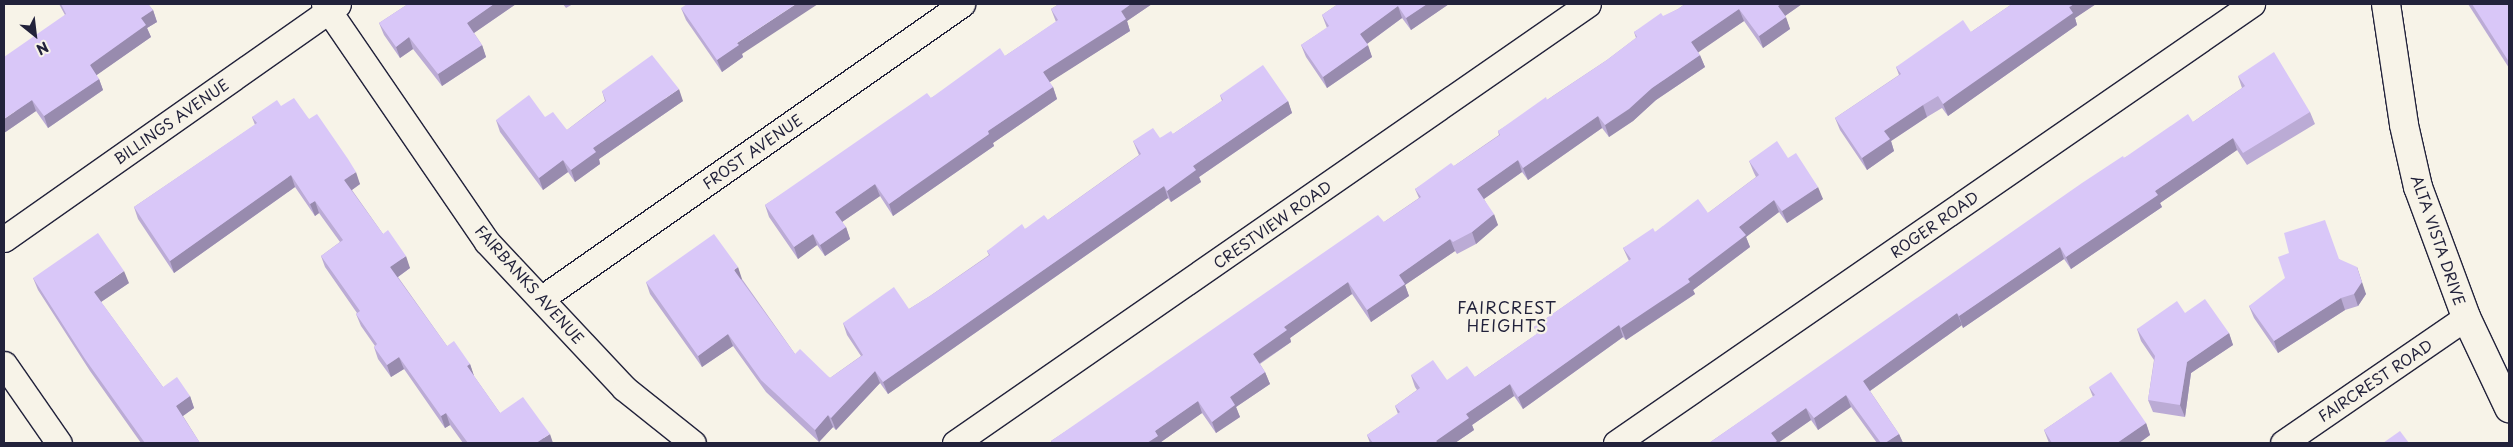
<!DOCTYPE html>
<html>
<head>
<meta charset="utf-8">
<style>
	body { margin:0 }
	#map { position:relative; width:2513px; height:447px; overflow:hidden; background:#f7f3e8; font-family:"Playpen Sans",sans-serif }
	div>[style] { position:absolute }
	.roads { filter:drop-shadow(1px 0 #22223b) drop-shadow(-1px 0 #22223b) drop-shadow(0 1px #22223b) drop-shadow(0 -1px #22223b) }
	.minor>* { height:25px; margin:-12.5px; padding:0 12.5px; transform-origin:12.5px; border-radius:12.5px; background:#f7f3e8 }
	.tertiary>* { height:28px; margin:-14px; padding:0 14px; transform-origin:14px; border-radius:14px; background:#f7f3e8 }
	.wall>* { inset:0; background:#bbabd5 }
	.shaded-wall>* { inset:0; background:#988bae }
	.building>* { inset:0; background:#d9c7f8 }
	span { translate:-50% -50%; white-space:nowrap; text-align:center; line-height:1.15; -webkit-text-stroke:4.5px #f7f3e8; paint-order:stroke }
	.street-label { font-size:15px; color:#22223b }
	.neighbourhood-label { font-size:16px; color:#22223b; letter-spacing:1px }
	.frame { position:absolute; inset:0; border:5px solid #22223b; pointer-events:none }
	.north { position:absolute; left:10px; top:10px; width:50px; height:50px; -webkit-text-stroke:4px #f7f3e8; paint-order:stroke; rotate:151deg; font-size:14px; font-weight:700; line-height:20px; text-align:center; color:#22223b }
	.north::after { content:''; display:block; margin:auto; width:18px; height:22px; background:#22223b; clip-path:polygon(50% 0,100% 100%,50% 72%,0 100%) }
</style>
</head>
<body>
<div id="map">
	<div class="roads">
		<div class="minor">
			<i style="left:324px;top:4px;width:288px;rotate:55.6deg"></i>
			<i style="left:487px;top:242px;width:200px;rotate:46.8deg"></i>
			<i style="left:624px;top:388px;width:88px;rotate:38.6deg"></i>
			<i style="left:4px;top:239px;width:408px;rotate:-35.1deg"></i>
			<i style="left:542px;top:298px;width:513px;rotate:-34.99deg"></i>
			<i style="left:4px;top:364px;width:96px;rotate:55.2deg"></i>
			<i style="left:955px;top:443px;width:770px;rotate:-34.74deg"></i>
			<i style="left:1616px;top:443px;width:773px;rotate:-34.62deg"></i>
			<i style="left:2283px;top:443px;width:222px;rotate:-34.5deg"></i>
		</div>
		<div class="tertiary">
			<i style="left:2386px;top:4px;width:122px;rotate:81.5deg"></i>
			<i style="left:2404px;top:125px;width:64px;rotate:77.3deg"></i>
			<i style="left:2418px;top:187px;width:139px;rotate:69.7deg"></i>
			<i style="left:2466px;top:317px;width:101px;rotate:64.7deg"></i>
		</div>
	</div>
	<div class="wall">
		<i style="clip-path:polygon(59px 4px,148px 4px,153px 10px,157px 22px,147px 28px,151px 37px,96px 75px,99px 79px,103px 90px,48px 128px,36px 111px,4px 133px,65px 15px)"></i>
		<i style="clip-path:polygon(408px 4px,516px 4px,474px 33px,482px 45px,486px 57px,442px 86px,413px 49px,400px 58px,384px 35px,379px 23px)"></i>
		<i style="clip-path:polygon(563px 4px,573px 4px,566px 8px)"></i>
		<i style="clip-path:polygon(1059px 4px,1152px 4px,1127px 21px,1130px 31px,1049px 82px,1053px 87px,1057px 99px,993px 143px,994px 146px,893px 216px,880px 196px,842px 222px,846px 227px,850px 239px,825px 256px,817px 245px,798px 259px,769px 217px,765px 205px,931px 98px,1005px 56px,1056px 22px,1051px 9px)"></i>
		<i style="clip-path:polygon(1338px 4px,1449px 4px,1411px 30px,1402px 18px,1367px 44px,1372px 57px,1327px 88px,1306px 57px,1301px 45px,1327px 28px,1322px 15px)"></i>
		<i style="clip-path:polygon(1685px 4px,1802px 4px,1785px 16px,1790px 29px,1763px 48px,1744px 21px,1698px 52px,1705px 67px,1656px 100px,1633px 121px,1609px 137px,1602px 128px,1528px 180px,1522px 172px,1484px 199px,1498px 225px,1476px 244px,1457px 254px,1455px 251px,1405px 285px,1409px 296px,1371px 322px,1352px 294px,1290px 338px,1291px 342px,1260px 364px,1265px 372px,1270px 384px,1236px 407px,1240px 417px,1216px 433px,1202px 413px,1161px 442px,1161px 443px,1052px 443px,1051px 441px,1384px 222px,1419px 198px,1415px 189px,1454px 166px,1499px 135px,1498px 131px,1547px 100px,1607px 60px,1636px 38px,1634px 32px,1678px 9px)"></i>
		<i style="clip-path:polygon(2012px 4px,2096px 4px,2075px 18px,2077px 25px,1948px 116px,1942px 108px,1927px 117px,1891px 141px,1894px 151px,1867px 170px,1840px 130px,1835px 118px,1899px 75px,1896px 67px,1971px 32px)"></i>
		<i style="clip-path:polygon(2468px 4px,2509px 4px,2509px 68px)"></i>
		<i style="clip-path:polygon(681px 8px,742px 54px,743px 57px,722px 72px,686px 20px)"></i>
		<i style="clip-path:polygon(2238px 76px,2310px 112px,2315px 124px,2247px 165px,2237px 150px,2160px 203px,2162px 207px,2071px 269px,2064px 259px,1963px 328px,1962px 325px,1870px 391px,1899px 434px,1903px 443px,1877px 443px,1851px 407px,1818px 430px,1811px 420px,1778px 443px,1709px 443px,2124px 158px,2193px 122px,2242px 88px)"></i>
		<i style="clip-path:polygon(602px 91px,683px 101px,599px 159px,600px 164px,575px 182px,568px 172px,543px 190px,500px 132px,496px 120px,545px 117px,567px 130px,605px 101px)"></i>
		<i style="clip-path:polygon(1220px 95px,1288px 101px,1292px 113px,1199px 177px,1201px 182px,1171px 202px,1168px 198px,888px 394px,880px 383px,836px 430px,833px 427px,819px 442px,766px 392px,733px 346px,702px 367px,650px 294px,646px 282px,742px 279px,795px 354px,830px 378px,861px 356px,847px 335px,843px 323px,909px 309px,930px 296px,989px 255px,987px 251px,1025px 229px,1048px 220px,1139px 155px,1133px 141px,1160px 138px,1173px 134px,1222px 101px)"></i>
		<i style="clip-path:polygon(281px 106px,309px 119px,360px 184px,352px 190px,383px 234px,410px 268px,398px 277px,447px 346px,470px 364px,474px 376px,500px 413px,553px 443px,463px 443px,450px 425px,445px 428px,404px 369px,391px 377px,378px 359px,374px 347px,375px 346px,361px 326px,356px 314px,357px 313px,325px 267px,321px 256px,340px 242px,319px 213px,315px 216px,295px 187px,174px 273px,138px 219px,134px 207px,255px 125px,252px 117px)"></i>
		<i style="clip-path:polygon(1788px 158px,1823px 199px,1787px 223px,1779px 212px,1746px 237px,1750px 247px,1693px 290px,1695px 294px,1626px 340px,1623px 337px,1523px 409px,1514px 396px,1472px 425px,1474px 430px,1455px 443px,1370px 443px,1367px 435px,1398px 414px,1395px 406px,1417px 390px,1415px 387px,1411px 375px,1447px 380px,1475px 377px,1537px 334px,1534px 327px,1629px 261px,1623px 248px,1655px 232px,1708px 213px,1756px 177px,1754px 173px,1749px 161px)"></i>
		<i style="clip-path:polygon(2339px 259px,2366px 294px,2358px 306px,2345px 310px,2278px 353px,2254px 318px,2249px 306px)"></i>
		<i style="clip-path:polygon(33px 278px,129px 283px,101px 302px,163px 387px,190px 396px,194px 408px,183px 416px,200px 443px,141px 443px,90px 371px,38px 290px)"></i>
		<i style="clip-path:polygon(2185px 313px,2229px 333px,2233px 345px,2191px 373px,2185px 417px,2153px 412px,2148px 400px,2154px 360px,2141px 341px,2137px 329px)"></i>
		<i style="clip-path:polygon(2089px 387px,2146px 423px,2150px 435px,2139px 443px,2049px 443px,2044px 430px,2093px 397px)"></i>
	</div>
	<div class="shaded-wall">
		<i style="clip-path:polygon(494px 4px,516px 4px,471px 35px,467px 23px)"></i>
		<i style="clip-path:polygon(796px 4px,818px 4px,742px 54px,743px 57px,722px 72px,717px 60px,737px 43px)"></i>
		<i style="clip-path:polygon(1131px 4px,1152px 4px,1127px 21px,1130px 31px,1047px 84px,1043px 72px)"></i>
		<i style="clip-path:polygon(1427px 4px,1449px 4px,1411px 30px,1406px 18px)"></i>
		<i style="clip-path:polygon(1781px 4px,1802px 4px,1782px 18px,1778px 6px)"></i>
		<i style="clip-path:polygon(2074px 4px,2096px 4px,2075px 18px,2077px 25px,1948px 116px,1943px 104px)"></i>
		<i style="clip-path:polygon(1398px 6px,1402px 18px,1364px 46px,1360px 34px)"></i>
		<i style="clip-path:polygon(1739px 9px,1744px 21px,1696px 54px,1691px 42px)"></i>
		<i style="clip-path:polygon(153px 10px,157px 22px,147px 28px,151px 37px,94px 77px,90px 65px,141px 18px)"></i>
		<i style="clip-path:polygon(1786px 17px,1790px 29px,1763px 48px,1759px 36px)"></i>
		<i style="clip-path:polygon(409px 37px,413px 49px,400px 58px,396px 47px)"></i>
		<i style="clip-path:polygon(482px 45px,486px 57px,442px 86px,438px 74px)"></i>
		<i style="clip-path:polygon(1368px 45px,1372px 57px,1327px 88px,1323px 77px)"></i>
		<i style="clip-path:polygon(1700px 55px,1705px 67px,1656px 100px,1633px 121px,1609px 137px,1605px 125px,1652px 88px)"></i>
		<i style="clip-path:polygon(99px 79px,103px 90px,48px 128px,44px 116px)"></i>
		<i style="clip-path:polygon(1053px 87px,1057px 99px,993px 143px,994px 146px,893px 216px,889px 204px,988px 131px)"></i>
		<i style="clip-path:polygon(679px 89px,683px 101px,599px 159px,600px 164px,575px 182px,571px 170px,593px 148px)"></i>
		<i style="clip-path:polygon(32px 100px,36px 111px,4px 133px,4px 119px)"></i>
		<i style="clip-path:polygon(1288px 101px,1292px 113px,1199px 177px,1201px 182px,1171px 202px,1167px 191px,1193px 166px)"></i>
		<i style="clip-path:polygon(1923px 105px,1927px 117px,1891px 141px,1894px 151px,1867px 170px,1862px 158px,1884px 131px)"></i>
		<i style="clip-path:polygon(1598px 116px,1602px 128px,1528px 180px,1523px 168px)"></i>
		<i style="clip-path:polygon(2233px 138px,2237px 150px,2160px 203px,2162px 207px,2071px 269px,2066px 257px,2155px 191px)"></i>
		<i style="clip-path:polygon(563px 160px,568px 172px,543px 190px,539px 178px)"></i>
		<i style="clip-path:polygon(1518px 160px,1522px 172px,1481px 201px,1477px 189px)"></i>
		<i style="clip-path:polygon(356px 172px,360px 184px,349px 192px,344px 180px)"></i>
		<i style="clip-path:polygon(291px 175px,295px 187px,174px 273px,170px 261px)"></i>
		<i style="clip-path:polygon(875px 184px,880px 196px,839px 224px,835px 212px)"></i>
		<i style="clip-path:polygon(1164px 186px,1168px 198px,888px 394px,883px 382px)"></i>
		<i style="clip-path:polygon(1818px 187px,1823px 199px,1787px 223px,1782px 211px)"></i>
		<i style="clip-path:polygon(1774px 200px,1779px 212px,1746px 237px,1750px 247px,1693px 290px,1695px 294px,1626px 340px,1621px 328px,1739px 227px)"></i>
		<i style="clip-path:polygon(315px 201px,319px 213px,315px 216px,310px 204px)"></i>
		<i style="clip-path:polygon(1494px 214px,1498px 225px,1476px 244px,1472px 232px)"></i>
		<i style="clip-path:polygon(846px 227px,850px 239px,825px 256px,820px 245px)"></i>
		<i style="clip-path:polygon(813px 234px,817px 245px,798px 259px,794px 247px)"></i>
		<i style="clip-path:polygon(1450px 239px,1455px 251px,1405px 285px,1409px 296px,1371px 322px,1367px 310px,1399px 275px)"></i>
		<i style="clip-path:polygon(2060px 247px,2064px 259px,1963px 328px,1959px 316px)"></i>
		<i style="clip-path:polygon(406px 256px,410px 268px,395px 279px,390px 267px)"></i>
		<i style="clip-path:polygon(738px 267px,742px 279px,739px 281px,734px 270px)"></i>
		<i style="clip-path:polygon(2357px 267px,2366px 294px,2358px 306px,2354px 294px)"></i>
		<i style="clip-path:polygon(124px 271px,129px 283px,98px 304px,94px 292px)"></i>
		<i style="clip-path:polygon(1348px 282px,1352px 294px,1290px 338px,1291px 342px,1257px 365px,1253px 354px,1284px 327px)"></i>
		<i style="clip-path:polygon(2341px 298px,2345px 310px,2278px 353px,2274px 341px)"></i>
		<i style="clip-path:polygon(1957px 313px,1962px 325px,1867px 393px,1863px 381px)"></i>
		<i style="clip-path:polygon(1619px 325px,1623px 337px,1523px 409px,1518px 397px)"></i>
		<i style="clip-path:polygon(2229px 333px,2233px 345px,2191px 373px,2185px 417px,2180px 405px,2187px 362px)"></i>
		<i style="clip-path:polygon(728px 334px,733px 346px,702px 367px,698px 356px)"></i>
		<i style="clip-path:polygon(399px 357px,404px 369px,391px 377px,387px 365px)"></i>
		<i style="clip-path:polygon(470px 364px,474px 376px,467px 366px)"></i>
		<i style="clip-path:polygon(875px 371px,880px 383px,836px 430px,831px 418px)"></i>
		<i style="clip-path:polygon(1265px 372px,1270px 384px,1236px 407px,1240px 417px,1216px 433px,1212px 422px,1230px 397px)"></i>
		<i style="clip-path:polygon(1510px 384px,1514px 396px,1472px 425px,1474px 430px,1455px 443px,1437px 443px,1436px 441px,1466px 414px)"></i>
		<i style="clip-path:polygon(1846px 395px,1851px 407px,1818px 430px,1814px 418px)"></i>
		<i style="clip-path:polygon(190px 396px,194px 408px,180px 418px,176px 406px)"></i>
		<i style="clip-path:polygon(1198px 401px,1202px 413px,1161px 442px,1161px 443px,1147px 443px,1155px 431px)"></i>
		<i style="clip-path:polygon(1806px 408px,1811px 420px,1778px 443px,1774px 443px,1771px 433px)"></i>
		<i style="clip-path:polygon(446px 413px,450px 425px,445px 428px,441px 416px)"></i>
		<i style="clip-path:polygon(828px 415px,833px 427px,819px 442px,815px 430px)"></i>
		<i style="clip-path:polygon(2146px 423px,2150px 435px,2139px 443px,2117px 443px)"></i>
		<i style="clip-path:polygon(550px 434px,553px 443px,536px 443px)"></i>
		<i style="clip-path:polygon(1899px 434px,1903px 443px,1885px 443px)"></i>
	</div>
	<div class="building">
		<i style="clip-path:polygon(61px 4px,148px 4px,153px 10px,141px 18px,146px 25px,90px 65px,99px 79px,44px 116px,32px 100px,4px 119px,4px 57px,66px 14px)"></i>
		<i style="clip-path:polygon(408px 4px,494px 4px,467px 23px,482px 45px,438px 74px,409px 37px,396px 47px,379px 23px)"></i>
		<i style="clip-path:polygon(687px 4px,796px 4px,737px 43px,739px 45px,717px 60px,681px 8px)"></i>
		<i style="clip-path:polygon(1059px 4px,1131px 4px,1121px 11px,1126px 19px,1043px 72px,1053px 87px,988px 131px,989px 134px,889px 204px,875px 184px,835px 212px,846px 227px,820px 245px,813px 234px,794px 247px,765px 205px,927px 93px,931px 98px,1000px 48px,1005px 56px,1058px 20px,1051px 9px)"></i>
		<i style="clip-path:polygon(1338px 4px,1427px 4px,1406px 18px,1398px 6px,1360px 34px,1368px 45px,1323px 77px,1301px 45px,1329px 26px,1322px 15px)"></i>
		<i style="clip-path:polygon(1685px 4px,1781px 4px,1778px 6px,1786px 17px,1759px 36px,1739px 9px,1691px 42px,1700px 55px,1652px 88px,1629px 109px,1605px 125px,1598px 116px,1523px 168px,1518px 160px,1477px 189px,1494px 214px,1472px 232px,1453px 242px,1450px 239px,1399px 275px,1405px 284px,1367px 310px,1348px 282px,1284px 327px,1287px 330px,1253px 354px,1265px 372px,1230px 397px,1235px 405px,1212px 422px,1198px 401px,1155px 431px,1158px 436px,1147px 443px,1053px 443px,1051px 441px,1378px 215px,1384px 222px,1421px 197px,1415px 189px,1451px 163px,1454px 166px,1500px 135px,1498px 131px,1546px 97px,1547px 100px,1607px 60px,1637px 37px,1634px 32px,1661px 13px,1663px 16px,1678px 9px)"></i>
		<i style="clip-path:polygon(2012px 4px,2074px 4px,2069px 7px,2073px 13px,1943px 104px,1938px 96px,1923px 105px,1884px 131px,1890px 139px,1862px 158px,1835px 118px,1901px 74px,1896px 67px,1963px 20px,1971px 32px)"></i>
		<i style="clip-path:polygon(2472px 4px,2509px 4px,2509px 62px)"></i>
		<i style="clip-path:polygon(2274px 52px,2310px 112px,2243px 153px,2233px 138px,2155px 191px,2158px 195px,2066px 257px,2060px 247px,1959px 316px,1957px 313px,1863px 381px,1899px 434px,1885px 443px,1881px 443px,1846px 395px,1814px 418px,1806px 408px,1771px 433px,1777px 441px,1774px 443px,1709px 443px,2082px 183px,2123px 156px,2124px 158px,2188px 114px,2193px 122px,2245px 86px,2238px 76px)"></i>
		<i style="clip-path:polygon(652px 55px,679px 89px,593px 148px,596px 152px,571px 170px,563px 160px,539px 178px,496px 120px,529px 95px,545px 117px,553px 112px,567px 130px,606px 101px,602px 91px)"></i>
		<i style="clip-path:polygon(1263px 65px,1288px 101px,1193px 166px,1196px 170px,1167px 191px,1164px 186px,883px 382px,875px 371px,831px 418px,828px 415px,815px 430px,761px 380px,728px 334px,698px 356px,646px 282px,714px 234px,738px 267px,734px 270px,795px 354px,800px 349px,830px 378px,863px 355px,843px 323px,894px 287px,909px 309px,930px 296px,990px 255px,987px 251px,1022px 224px,1025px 229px,1044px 215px,1048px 220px,1141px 154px,1133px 141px,1153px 128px,1160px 138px,1171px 131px,1173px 134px,1223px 100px,1220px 95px)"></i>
		<i style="clip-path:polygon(294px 98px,309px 119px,317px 114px,348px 159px,356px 172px,344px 180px,383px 234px,388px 230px,406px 256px,390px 267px,447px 346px,454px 341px,470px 364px,467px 366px,500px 413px,523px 397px,550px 434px,536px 443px,468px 443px,446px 413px,441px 416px,399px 357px,387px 365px,374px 347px,377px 344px,356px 314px,360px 311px,321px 256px,343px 240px,315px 201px,310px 204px,291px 175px,170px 261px,134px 207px,257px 123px,252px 117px,277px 100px,281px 106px)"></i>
		<i style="clip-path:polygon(1777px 141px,1788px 158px,1796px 153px,1818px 187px,1782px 211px,1774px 200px,1739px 227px,1746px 235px,1688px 279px,1690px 282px,1621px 328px,1619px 325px,1518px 397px,1510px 384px,1466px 414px,1469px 418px,1436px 441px,1438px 443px,1373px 443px,1367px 435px,1400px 412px,1395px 406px,1420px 388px,1411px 375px,1433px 360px,1447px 380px,1467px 366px,1475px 377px,1538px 333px,1534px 327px,1631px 259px,1623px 248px,1653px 228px,1655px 232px,1698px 199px,1708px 213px,1759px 175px,1749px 161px)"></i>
		<i style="clip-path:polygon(2325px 220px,2339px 259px,2357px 267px,2362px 282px,2354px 294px,2341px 298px,2274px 341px,2249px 306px,2285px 278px,2278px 257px,2289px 253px,2284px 233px)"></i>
		<i style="clip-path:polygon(98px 233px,124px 271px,94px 292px,163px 387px,177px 377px,190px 396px,176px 406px,200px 443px,145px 443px,85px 359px,33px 278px)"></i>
		<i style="clip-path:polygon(2205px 299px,2229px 333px,2187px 362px,2180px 405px,2148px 400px,2155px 356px,2137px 329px,2177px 301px,2185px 313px)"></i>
		<i style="clip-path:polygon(2111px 372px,2146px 423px,2117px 443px,2051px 443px,2052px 443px,2044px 430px,2095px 395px,2089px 387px)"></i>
		<i style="clip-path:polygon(2400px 431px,2409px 443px,2383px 443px)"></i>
	</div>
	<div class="street-label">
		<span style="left:171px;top:121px;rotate:-35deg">BILLINGS AVENUE</span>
		<span style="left:752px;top:151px;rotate:-35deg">FROST AVENUE</span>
		<span style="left:1272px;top:224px;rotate:-35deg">CRESTVIEW ROAD</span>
		<span style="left:1934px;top:224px;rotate:-35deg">ROGER ROAD</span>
		<span style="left:2439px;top:240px;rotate:71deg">ALTA VISTA DRIVE</span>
		<span style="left:530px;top:284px;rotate:48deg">FAIRBANKS AVENUE</span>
		<span style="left:2375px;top:380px;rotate:-34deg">FAIRCREST ROAD</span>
	</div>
	<div class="neighbourhood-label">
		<span style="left:1507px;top:316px">FAIRCREST<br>HEIGHTS</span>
	</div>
	<div class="frame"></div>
	<div class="north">N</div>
</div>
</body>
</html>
